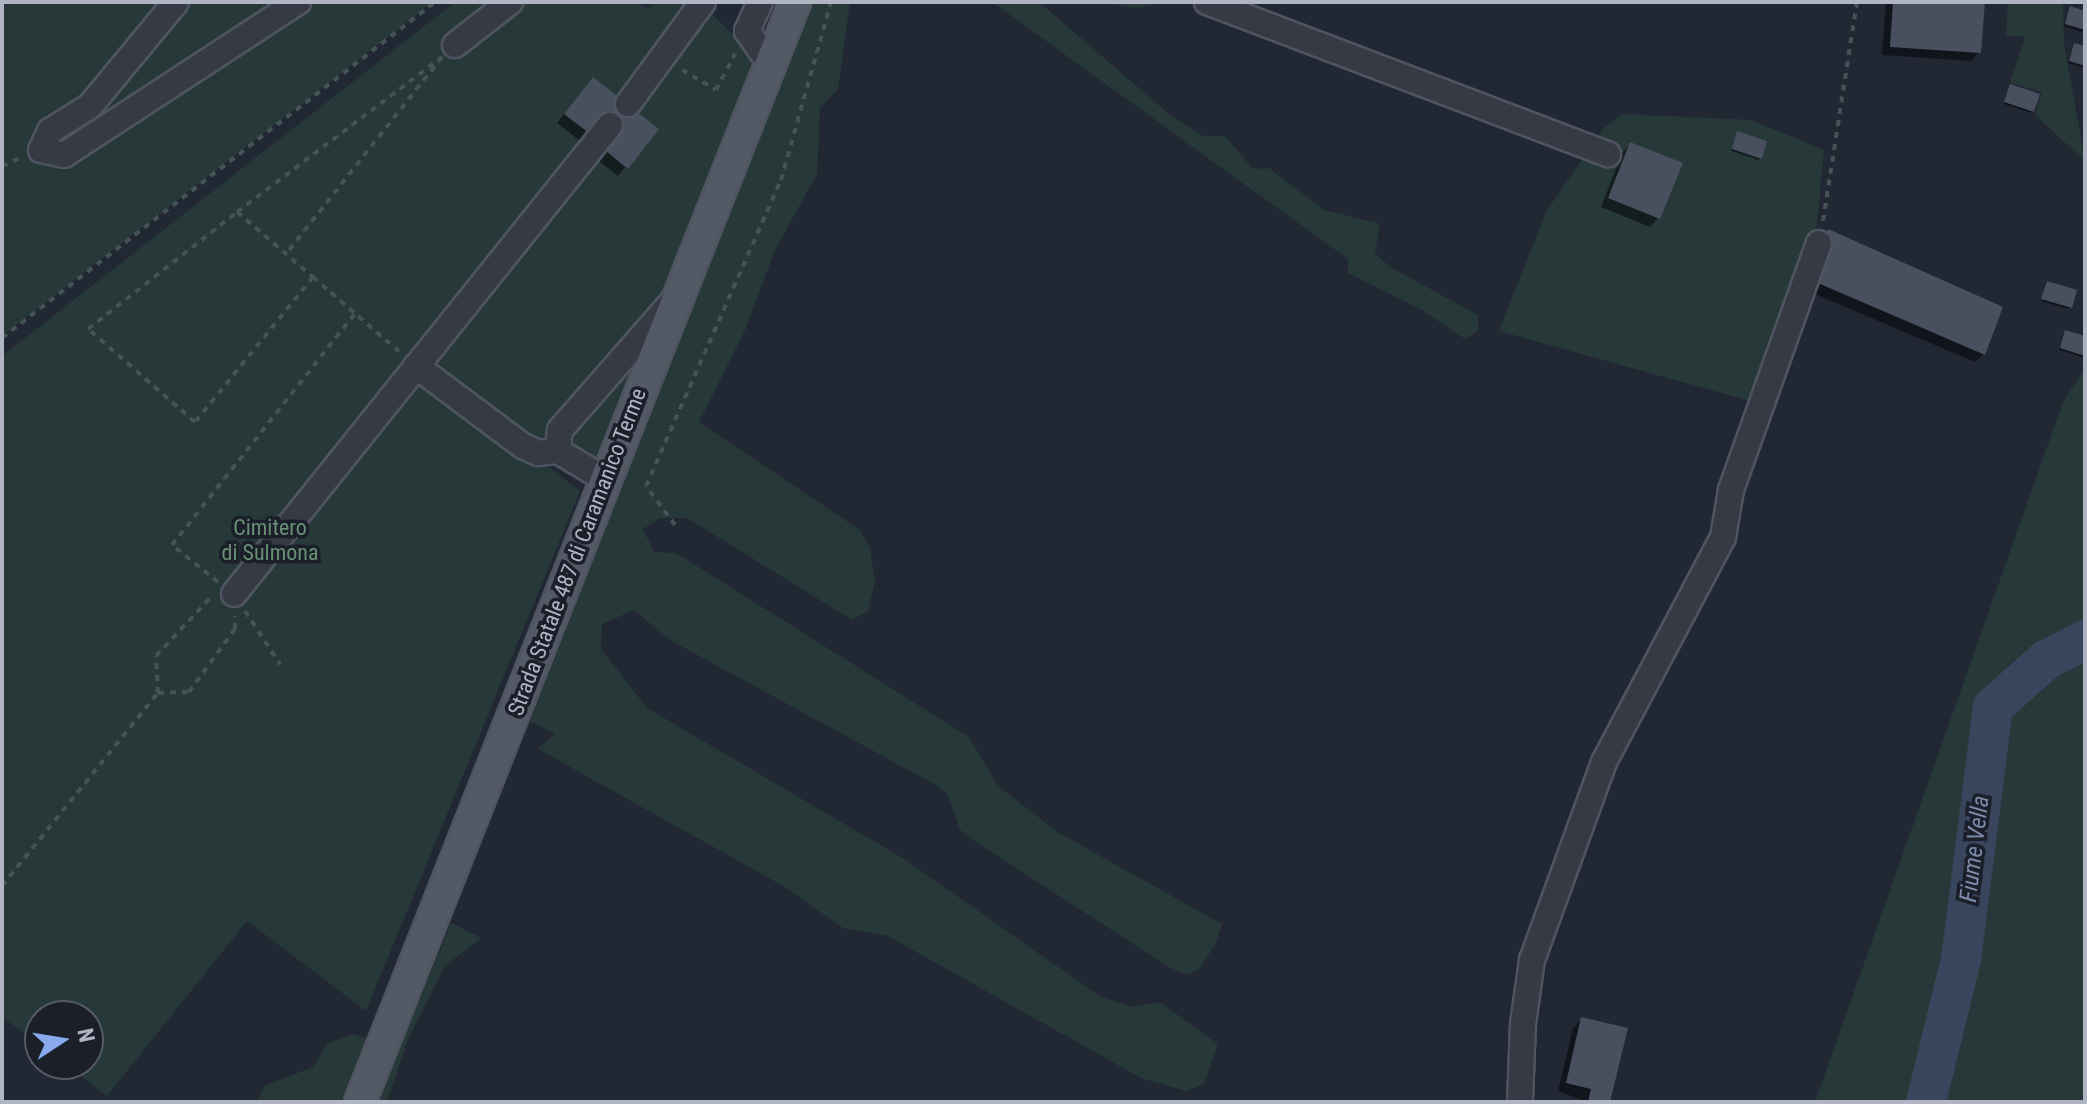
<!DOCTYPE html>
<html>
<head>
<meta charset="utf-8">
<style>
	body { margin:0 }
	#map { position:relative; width:2087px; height:1104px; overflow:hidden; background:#212834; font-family:"Roboto Condensed",sans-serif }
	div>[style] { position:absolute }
	.green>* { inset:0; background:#273839 }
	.shadow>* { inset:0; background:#0007 }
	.river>* { height:40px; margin:-20px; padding:0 20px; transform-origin:20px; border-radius:20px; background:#38455c }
	.building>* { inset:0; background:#484f5e }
	.path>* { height:4px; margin-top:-2px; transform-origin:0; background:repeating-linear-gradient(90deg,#455357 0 6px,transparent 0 12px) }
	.roads { filter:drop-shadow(2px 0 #4f5560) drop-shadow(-2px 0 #4f5560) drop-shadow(0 2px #4f5560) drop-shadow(0 -2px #4f5560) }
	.minor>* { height:24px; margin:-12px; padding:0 12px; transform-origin:12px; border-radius:12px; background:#353a45 }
	.major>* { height:30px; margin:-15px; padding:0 15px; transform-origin:15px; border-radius:15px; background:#535965 }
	span { translate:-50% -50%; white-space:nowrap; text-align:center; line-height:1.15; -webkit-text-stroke:7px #1a1f2a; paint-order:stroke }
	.park-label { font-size:22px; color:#699075 }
	.street-label { font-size:22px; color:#afb5c2 }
	.water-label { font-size:24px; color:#7a8aa8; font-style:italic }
	.frame { position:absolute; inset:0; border:4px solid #afb5c2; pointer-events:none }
	.north { position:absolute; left:24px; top:1000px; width:80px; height:80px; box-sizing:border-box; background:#1a1f2a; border:2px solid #565b67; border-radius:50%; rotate:78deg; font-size:22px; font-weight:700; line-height:32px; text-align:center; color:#afb5c2 }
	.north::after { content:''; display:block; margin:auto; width:28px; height:36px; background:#89a9ed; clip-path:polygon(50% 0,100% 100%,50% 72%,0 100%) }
</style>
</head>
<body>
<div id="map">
	<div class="green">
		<i style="clip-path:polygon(2px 2px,433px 2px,2px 336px)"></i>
		<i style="clip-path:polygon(455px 2px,637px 2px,647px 9px,655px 2px,716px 2px,709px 11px,758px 59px,669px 292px,541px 444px,523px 447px,580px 491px,366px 1011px,247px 921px,107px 1096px,65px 1064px,88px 1064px,88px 1016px,40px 1016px,40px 1045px,2px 1017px,2px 356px)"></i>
		<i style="clip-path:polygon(813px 2px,850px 2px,838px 89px,820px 108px,817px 174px,775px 250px,745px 330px,699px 422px,860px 530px,870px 548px,875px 582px,868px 611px,852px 620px,687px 518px,661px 518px,643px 529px,654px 552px,676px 553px,969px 737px,997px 785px,1059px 833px,1222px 924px,1215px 945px,1199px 969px,1187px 975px,1169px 967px,979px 844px,960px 830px,948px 795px,934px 784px,670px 640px,634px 610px,602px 624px,601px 649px,647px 708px,904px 859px,1101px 997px,1133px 1007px,1160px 1002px,1218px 1044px,1204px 1084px,1186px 1091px,1141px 1078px,888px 936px,843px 928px,785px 887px,538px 749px,555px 734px,530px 721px)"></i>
		<i style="clip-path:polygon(992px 2px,1039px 2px,1169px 114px,1203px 136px,1225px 136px,1253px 169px,1269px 168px,1324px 210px,1380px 224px,1375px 253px,1390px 267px,1478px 315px,1478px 331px,1465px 339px,1422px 310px,1348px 273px,1348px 259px)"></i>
		<i style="clip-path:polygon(1098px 2px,1166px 2px,1137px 8px)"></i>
		<i style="clip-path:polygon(2008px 2px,2063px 2px,2064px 43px,2085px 161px,2035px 115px,2042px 92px,2010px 83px,2025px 37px,2006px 35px)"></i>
		<i style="clip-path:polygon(1622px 114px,1751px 120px,1824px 150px,1817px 225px,1754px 402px,1499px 331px,1547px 210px,1604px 128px)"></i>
		<i style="clip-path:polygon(653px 332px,603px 470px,576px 449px,568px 429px)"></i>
		<i style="clip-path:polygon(2085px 368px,2085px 1102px,1815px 1102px,2063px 402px)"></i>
		<i style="clip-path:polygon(451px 923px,481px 938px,444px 967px,408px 1039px,387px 1102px,378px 1102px)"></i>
		<i style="clip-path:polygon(354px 1034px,373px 1041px,347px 1102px,257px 1102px,264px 1086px,313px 1067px,328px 1043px)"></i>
	</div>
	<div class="shadow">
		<i style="clip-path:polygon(1886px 2px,1983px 2px,1979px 52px,1971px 61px,1882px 55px)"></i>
		<i style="clip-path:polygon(2069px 11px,2085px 13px,2085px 33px,2064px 26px)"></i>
		<i style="clip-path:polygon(2074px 45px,2085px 48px,2085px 68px,2068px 63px)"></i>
		<i style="clip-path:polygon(2010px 87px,2033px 111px,2031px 113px,2004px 104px)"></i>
		<i style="clip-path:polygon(585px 88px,656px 129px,618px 176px,599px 161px,613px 142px,593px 127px,580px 141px,557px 123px)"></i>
		<i style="clip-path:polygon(1738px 134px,1761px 158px,1758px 160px,1731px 151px)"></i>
		<i style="clip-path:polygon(1631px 144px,1658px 218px,1650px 227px,1601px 207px,1622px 153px)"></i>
		<i style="clip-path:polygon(1820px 240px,1984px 354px,1975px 362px,1803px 289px)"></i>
		<i style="clip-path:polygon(2047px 283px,2070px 307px,2068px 309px,2041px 301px)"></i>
		<i style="clip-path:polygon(2066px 332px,2085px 338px,2085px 358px,2059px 350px)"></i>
		<i style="clip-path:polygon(1582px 1019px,1608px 1102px,1587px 1102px,1558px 1091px,1573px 1028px)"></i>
	</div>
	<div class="river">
		<i style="left:1926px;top:1102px;width:146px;rotate:-76.2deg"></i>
		<i style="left:1961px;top:960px;width:255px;rotate:-82.8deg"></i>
		<i style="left:1993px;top:707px;width:71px;rotate:-41.6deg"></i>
		<i style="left:2046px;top:660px;width:44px;rotate:-27.1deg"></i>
	</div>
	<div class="building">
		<i style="clip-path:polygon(1893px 2px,1985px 2px,1981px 53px,1890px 47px)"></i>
		<i style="clip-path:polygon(2070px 6px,2085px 11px,2085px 30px,2065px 24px)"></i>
		<i style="clip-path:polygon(2074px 43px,2085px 46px,2085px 66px,2069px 61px)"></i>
		<i style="clip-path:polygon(593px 77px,659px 129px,628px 169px,606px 151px,620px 133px,602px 119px,590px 134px,564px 114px)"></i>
		<i style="clip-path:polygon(2010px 84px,2040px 94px,2034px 112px,2004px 102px)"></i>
		<i style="clip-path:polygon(1737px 131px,1767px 141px,1762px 159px,1732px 149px)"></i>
		<i style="clip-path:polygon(1630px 142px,1683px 163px,1660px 219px,1608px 198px)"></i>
		<i style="clip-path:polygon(1828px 229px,2003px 307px,1985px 355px,1811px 280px)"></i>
		<i style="clip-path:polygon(2047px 281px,2077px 290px,2072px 308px,2041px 299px)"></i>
		<i style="clip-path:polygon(2065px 330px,2085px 336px,2085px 356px,2060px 348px)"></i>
		<i style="clip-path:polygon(1581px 1017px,1628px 1028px,1610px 1102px,1588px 1102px,1591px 1089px,1566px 1083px)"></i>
	</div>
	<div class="path">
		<i style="left:682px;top:70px;width:39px;rotate:30deg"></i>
		<i style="left:716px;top:90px;width:41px;rotate:-62.2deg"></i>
		<i style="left:2px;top:166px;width:20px;rotate:-24deg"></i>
		<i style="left:237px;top:212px;width:257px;rotate:-37.1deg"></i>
		<i style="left:442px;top:57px;width:251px;rotate:128.4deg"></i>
		<i style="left:1823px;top:221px;width:222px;rotate:-81.2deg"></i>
		<i style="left:313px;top:277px;width:187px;rotate:129.1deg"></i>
		<i style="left:195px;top:422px;width:142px;rotate:-139deg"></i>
		<i style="left:88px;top:329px;width:189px;rotate:-38.1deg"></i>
		<i style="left:237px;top:212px;width:100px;rotate:40.5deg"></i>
		<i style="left:313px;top:277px;width:115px;rotate:40.8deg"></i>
		<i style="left:2px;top:338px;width:548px;rotate:-37.81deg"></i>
		<i style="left:675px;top:525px;width:49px;rotate:-126.6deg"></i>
		<i style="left:646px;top:486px;width:334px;rotate:-66.2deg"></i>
		<i style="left:781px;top:180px;width:185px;rotate:-74.3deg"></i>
		<i style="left:218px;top:582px;width:59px;rotate:-141.2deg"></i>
		<i style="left:172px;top:545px;width:295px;rotate:-51.7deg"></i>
		<i style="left:245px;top:611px;width:64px;rotate:56.6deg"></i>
		<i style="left:158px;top:693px;width:31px;rotate:-2deg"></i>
		<i style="left:189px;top:692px;width:78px;rotate:-53.9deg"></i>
		<i style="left:235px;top:629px;width:13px;rotate:-90deg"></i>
		<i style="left:2px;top:886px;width:248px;rotate:-51.1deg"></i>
		<i style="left:158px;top:693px;width:37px;rotate:-93deg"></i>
		<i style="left:156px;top:656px;width:81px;rotate:-47deg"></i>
	</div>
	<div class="roads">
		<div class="minor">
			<i style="left:176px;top:2px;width:135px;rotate:129.6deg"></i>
			<i style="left:90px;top:106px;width:47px;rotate:148deg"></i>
			<i style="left:50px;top:131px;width:21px;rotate:115deg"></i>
			<i style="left:41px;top:150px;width:24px;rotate:12deg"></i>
			<i style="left:64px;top:155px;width:280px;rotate:-33.2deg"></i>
			<i style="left:760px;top:2px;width:32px;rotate:114deg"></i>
			<i style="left:747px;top:31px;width:40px;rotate:55.1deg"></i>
			<i style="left:1207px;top:2px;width:429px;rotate:20.8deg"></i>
			<i style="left:455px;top:45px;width:70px;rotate:-38deg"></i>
			<i style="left:628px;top:104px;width:127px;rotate:-53.7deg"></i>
			<i style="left:416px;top:366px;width:134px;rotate:36.8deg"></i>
			<i style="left:523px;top:446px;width:17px;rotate:25deg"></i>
			<i style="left:538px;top:453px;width:20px;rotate:-6deg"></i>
			<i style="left:606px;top:480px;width:56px;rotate:-148.9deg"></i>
			<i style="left:558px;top:451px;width:21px;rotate:-85deg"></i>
			<i style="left:560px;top:430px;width:170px;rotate:-48.8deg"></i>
			<i style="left:234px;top:594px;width:601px;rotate:-51.28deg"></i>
			<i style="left:1520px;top:1102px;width:78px;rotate:-87.8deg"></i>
			<i style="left:1523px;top:1024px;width:65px;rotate:-82deg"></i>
			<i style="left:1532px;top:960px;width:211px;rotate:-70deg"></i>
			<i style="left:1604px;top:762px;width:255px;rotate:-62.1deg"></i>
			<i style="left:1723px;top:537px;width:48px;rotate:-80.3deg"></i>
			<i style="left:1731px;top:490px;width:262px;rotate:-70.4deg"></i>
		</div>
		<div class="major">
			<i style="left:360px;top:1102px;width:1183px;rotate:-68.42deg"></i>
		</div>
	</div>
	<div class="park-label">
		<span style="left:270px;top:540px">Cimitero<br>di Sulmona</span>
	</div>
	<div class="street-label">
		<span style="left:577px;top:552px;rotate:-69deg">Strada Statale 487 di Caramanico Terme</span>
	</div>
	<div class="water-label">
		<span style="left:1975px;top:849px;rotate:-83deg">Fiume Vella</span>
	</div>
	<div class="frame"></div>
	<div class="north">N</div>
</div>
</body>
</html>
